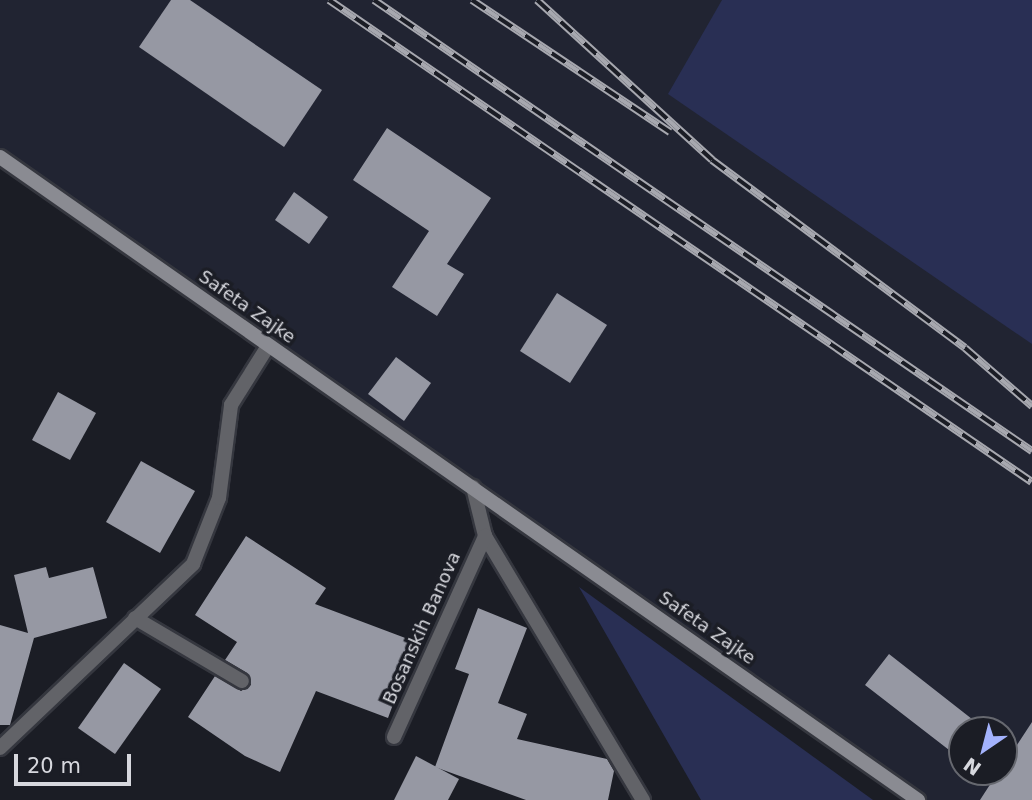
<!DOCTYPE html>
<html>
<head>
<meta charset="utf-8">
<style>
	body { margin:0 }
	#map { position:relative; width:1032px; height:800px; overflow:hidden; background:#1b1d25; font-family:"DejaVu Sans",sans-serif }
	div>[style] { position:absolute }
	.built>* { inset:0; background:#212432 }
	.green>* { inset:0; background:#292f54 }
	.building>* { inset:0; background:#9698a3 }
	.roads { filter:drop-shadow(2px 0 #35373f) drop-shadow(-2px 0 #35373f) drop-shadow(0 2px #35373f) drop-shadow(0 -2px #35373f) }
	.street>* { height:14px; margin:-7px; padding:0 7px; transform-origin:7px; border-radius:7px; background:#626368 }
	.secondary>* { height:14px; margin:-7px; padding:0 7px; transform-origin:7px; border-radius:7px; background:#8a8b92 }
	.rail>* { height:8px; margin-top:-4px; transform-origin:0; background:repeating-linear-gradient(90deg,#1b1d25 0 16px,#a7a8af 0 32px); box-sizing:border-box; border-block:2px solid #a7a8af }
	span { translate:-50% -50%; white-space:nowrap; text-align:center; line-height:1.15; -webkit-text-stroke:7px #1b1d25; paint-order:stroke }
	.street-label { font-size:18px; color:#d7d8de }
	.north { position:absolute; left:948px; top:716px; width:70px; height:70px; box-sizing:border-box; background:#1b1d25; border:2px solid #66686f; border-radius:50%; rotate:215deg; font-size:19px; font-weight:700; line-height:28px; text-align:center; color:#d7d8de }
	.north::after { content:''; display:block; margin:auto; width:24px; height:32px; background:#a3b2fc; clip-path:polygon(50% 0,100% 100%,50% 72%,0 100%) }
	.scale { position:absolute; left:14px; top:754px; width:117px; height:32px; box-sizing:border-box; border:4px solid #d7d8de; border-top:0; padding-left:9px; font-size:21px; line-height:24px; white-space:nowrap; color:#d7d8de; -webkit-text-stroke:5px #1b1d25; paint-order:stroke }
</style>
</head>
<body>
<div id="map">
	<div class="built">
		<i style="clip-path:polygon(evenodd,0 0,1032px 0,1032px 478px,934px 413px,1032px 482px,1032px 800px,918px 800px,0 157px,0 0,962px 730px,1004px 730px,1004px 772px,962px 772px,962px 730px)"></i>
	</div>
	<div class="green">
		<i style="clip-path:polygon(722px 0,1032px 0,1032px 344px,668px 94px)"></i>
		<i style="clip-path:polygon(579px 587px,873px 800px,701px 800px)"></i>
	</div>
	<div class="building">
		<i style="clip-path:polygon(171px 0,190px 0,322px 90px,284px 147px,139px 47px)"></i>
		<i style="clip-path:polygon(387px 128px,491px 198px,447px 264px,464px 274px,437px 316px,392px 287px,429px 231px,353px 180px)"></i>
		<i style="clip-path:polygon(294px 192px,328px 217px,309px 244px,275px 220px)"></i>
		<i style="clip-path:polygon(557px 293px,607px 325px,570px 383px,520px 351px)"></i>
		<i style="clip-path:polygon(396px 357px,431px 383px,404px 421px,368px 394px)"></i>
		<i style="clip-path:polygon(58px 392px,96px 413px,70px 460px,32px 440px)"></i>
		<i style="clip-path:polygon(141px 461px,195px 491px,160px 553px,106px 522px)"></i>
		<i style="clip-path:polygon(246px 536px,326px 588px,315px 604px,416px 642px,388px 718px,316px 691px,280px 772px,245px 756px,188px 717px,215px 676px,241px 691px,251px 685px,247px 673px,225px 660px,237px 642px,195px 615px)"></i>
		<i style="clip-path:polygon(46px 567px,49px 578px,93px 567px,107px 618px,34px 638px,10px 725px,0 725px,0 625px,28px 633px,14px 575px)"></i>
		<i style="clip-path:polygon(478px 608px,527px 628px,498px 703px,527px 714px,517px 739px,607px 759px,614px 771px,608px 800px,526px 800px,435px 767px,469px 674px,455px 669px)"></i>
		<i style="clip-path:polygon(889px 654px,986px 730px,962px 730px,962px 760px,865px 685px)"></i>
		<i style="clip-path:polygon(124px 663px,161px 689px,115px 754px,78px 728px)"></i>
		<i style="clip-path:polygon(1032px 722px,1032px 800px,980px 800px,991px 783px,977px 772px,1004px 772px,1004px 744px,1013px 751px)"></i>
		<i style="clip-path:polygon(416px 756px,459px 779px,448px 800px,394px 800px)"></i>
	</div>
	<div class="roads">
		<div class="street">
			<i style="left:473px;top:487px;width:50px;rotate:76.2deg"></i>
			<i style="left:485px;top:536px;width:308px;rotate:59.1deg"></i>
			<i style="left:135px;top:618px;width:124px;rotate:30.5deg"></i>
			<i style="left:394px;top:737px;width:221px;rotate:-65.6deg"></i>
			<i style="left:0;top:748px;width:267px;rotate:-43.6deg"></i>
			<i style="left:193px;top:564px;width:71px;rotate:-68.5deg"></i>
			<i style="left:219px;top:498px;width:94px;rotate:-82.6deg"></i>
			<i style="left:231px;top:405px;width:70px;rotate:-57.9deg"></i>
		</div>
		<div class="secondary">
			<i style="left:0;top:157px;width:1121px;rotate:35.01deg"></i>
		</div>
	</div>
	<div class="rail">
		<i style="left:329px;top:0;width:852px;rotate:34.44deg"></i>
		<i style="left:374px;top:0;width:798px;rotate:34.43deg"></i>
		<i style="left:472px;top:0;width:238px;rotate:33.7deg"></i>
		<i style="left:537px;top:0;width:237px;rotate:42.4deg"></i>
		<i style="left:712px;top:160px;width:315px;rotate:36.6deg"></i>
		<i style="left:965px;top:348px;width:89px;rotate:40.9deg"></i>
	</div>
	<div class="street-label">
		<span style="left:247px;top:307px;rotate:35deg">Safeta Zajke</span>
		<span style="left:422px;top:628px;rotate:-66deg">Bosanskih Banova</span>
		<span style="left:707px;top:628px;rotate:35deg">Safeta Zajke</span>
	</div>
	<div class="north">N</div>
	<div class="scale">20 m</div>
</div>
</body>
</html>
